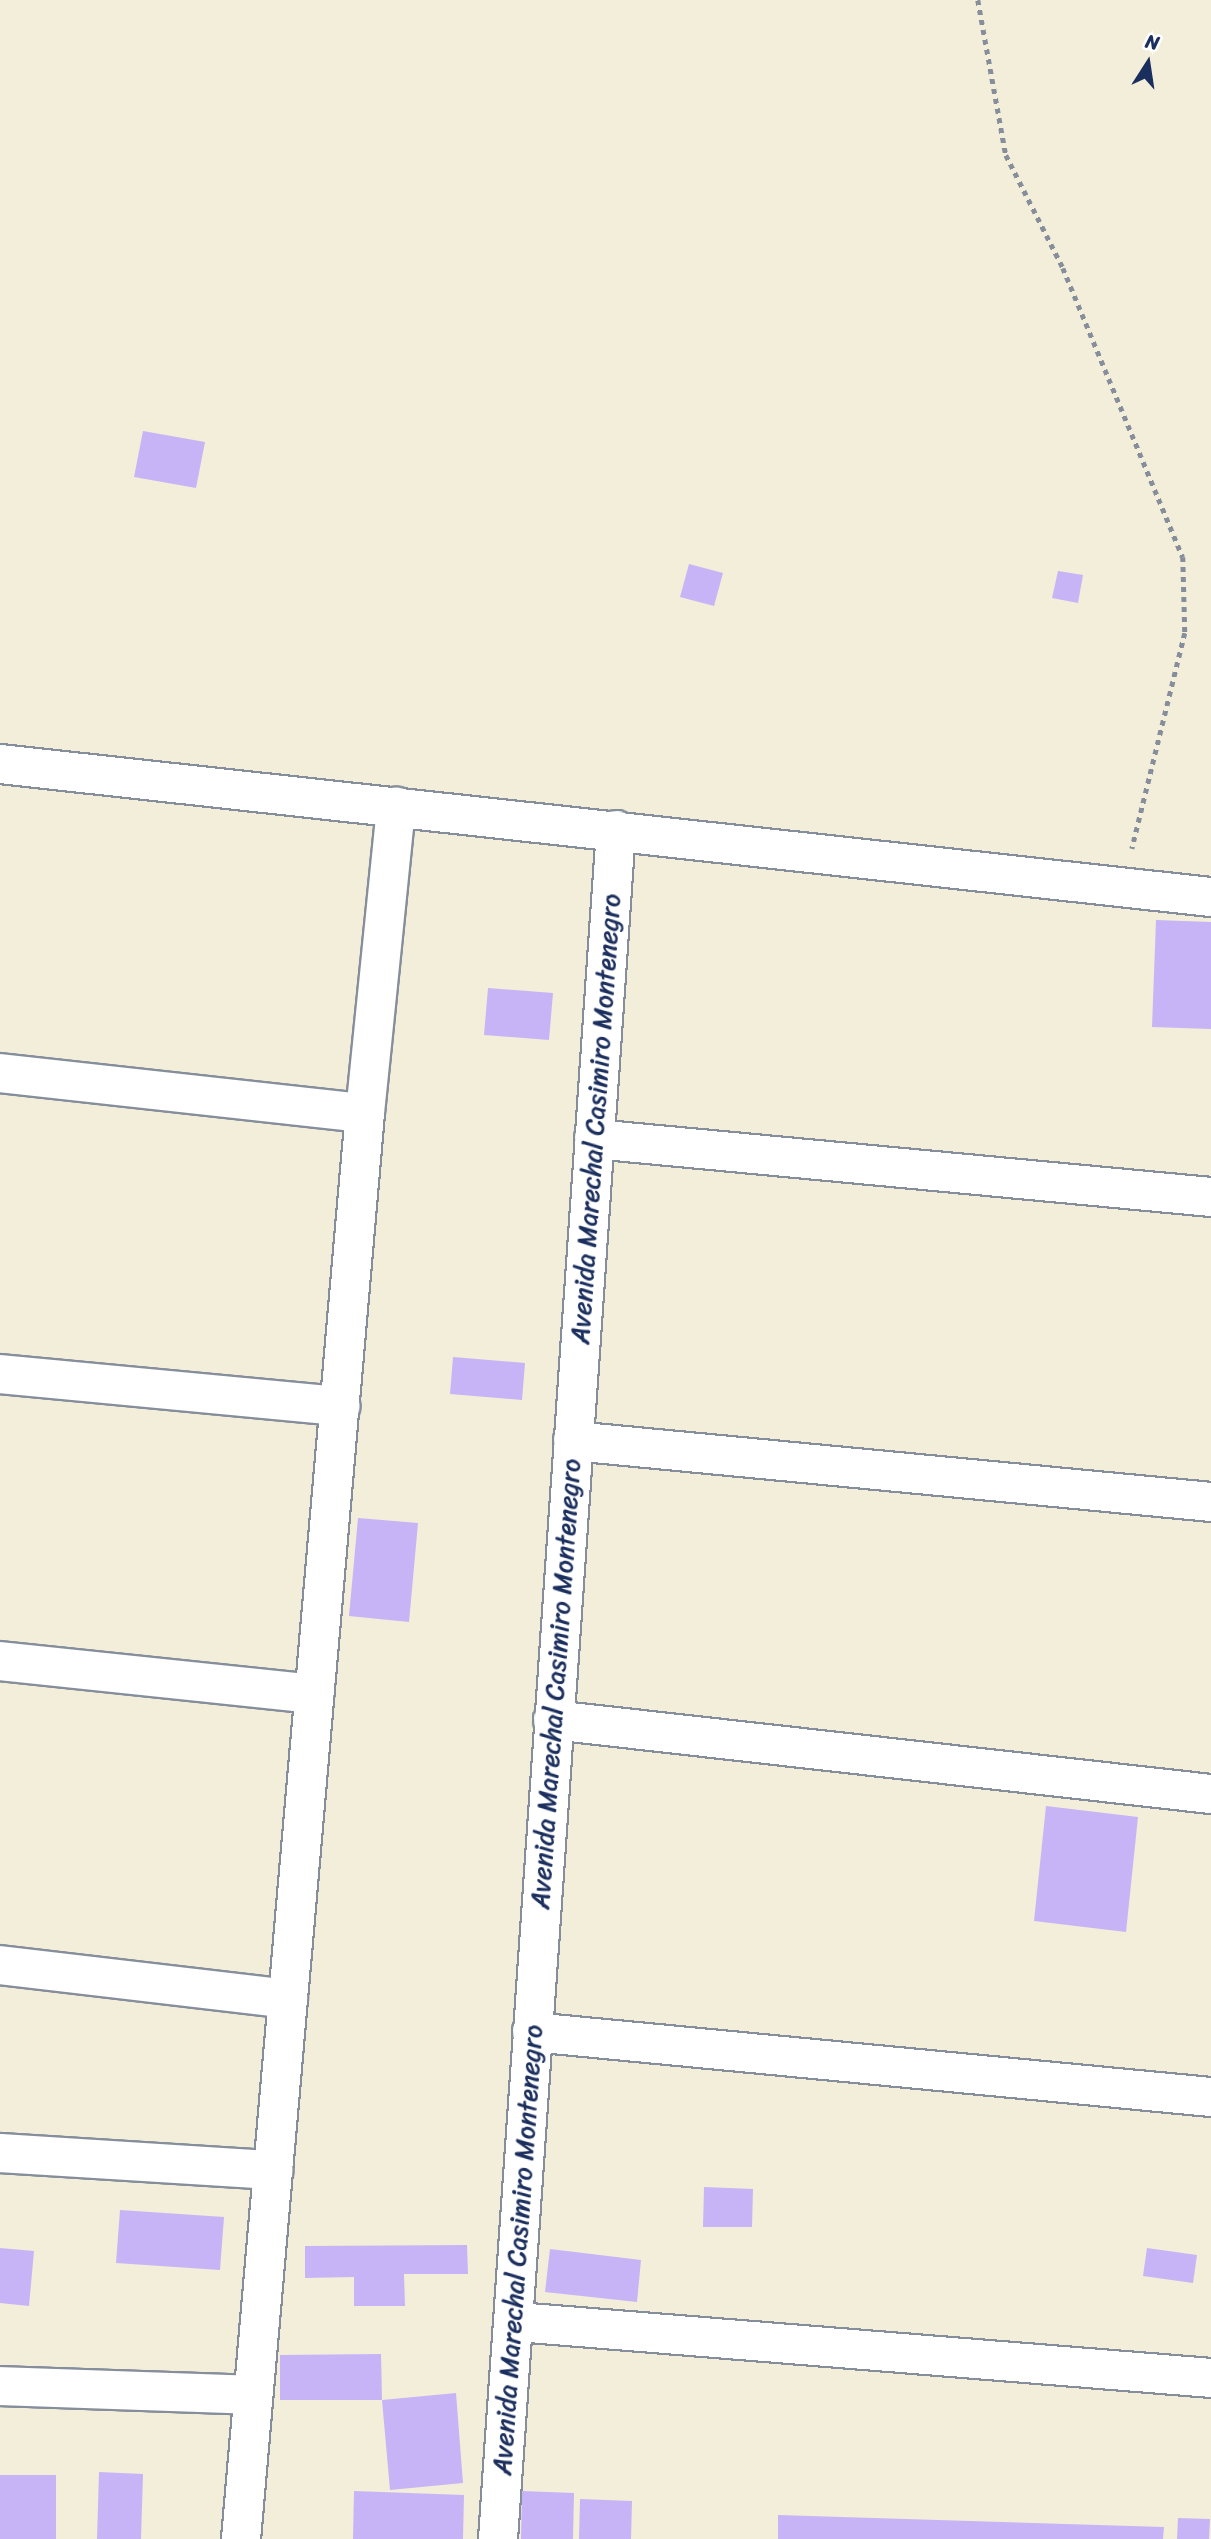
<!DOCTYPE html>
<html>
<head>
<meta charset="utf-8">
<style>
	body { margin:0 }
	#map { position:relative; width:1211px; height:2539px; overflow:hidden; background:#f2eeda; font-family:Sriracha,sans-serif }
	div>[style] { position:absolute }
	.building>* { inset:0; background:#c7b4f6 }
	.path>* { height:4.5px; margin-top:-2.25px; transform-origin:0; background:repeating-linear-gradient(90deg,#868e9c 0 5px,transparent 0 10px) }
	.roads { filter:drop-shadow(2px 0 #868e9c) drop-shadow(-2px 0 #868e9c) drop-shadow(0 2px #868e9c) drop-shadow(0 -2px #868e9c) }
	.minor>* { height:38px; margin:-19px; padding:0 19px; transform-origin:19px; border-radius:19px; background:#fff }
	span { translate:-50% -50%; white-space:nowrap; text-align:center; line-height:1.15; -webkit-text-stroke:5px #fff; paint-order:stroke }
	.street-label { font-size:26px; color:#1b2f5e }
	.north { position:absolute; left:1113px; top:28px; width:70px; height:70px; -webkit-text-stroke:5px #fff; paint-order:stroke; rotate:12deg; font-size:19px; font-weight:700; line-height:28px; text-align:center; color:#1b2f5e }
	.north::after { content:''; display:block; margin:auto; width:24px; height:32px; background:#1b2f5e; clip-path:polygon(50% 0,100% 100%,50% 72%,0 100%) }
</style>
</head>
<body>
<div id="map">
	<div class="building">
		<i style="clip-path:polygon(143px 431px,205px 442px,196px 488px,134px 477px)"></i>
		<i style="clip-path:polygon(689px 564px,723px 573px,714px 606px,680px 597px)"></i>
		<i style="clip-path:polygon(1058px 571px,1083px 575px,1078px 603px,1052px 598px)"></i>
		<i style="clip-path:polygon(1156px 920px,1211px 922px,1211px 1029px,1152px 1027px)"></i>
		<i style="clip-path:polygon(488px 988px,553px 993px,549px 1040px,484px 1035px)"></i>
		<i style="clip-path:polygon(453px 1357px,525px 1363px,522px 1400px,450px 1394px)"></i>
		<i style="clip-path:polygon(358px 1518px,418px 1523px,409px 1622px,349px 1616px)"></i>
		<i style="clip-path:polygon(1046px 1806px,1138px 1817px,1126px 1932px,1034px 1921px)"></i>
		<i style="clip-path:polygon(704px 2187px,753px 2189px,752px 2227px,703px 2227px)"></i>
		<i style="clip-path:polygon(120px 2210px,224px 2217px,220px 2270px,116px 2263px)"></i>
		<i style="clip-path:polygon(467px 2245px,468px 2274px,404px 2274px,405px 2306px,354px 2306px,354px 2277px,305px 2278px,305px 2246px)"></i>
		<i style="clip-path:polygon(0 2248px,34px 2251px,29px 2306px,0 2303px)"></i>
		<i style="clip-path:polygon(1147px 2248px,1197px 2255px,1193px 2283px,1143px 2276px)"></i>
		<i style="clip-path:polygon(550px 2249px,641px 2260px,637px 2302px,545px 2292px)"></i>
		<i style="clip-path:polygon(381px 2354px,382px 2400px,456px 2393px,463px 2483px,390px 2490px,382px 2400px,280px 2400px,280px 2355px)"></i>
		<i style="clip-path:polygon(99px 2472px,143px 2474px,141px 2539px,97px 2539px)"></i>
		<i style="clip-path:polygon(0 2475px,56px 2475px,56px 2539px,0 2539px)"></i>
		<i style="clip-path:polygon(354px 2491px,464px 2495px,463px 2539px,353px 2539px)"></i>
		<i style="clip-path:polygon(522px 2491px,574px 2493px,573px 2539px,521px 2539px)"></i>
		<i style="clip-path:polygon(580px 2499px,632px 2501px,631px 2539px,579px 2539px)"></i>
		<i style="clip-path:polygon(778px 2515px,1164px 2527px,1163px 2539px,778px 2539px)"></i>
		<i style="clip-path:polygon(1178px 2518px,1210px 2519px,1209px 2539px,1177px 2539px)"></i>
	</div>
	<div class="path">
		<i style="left:978px;top:0;width:158px;rotate:79.8deg"></i>
		<i style="left:1006px;top:155px;width:127px;rotate:63.2deg"></i>
		<i style="left:1063px;top:268px;width:313px;rotate:67.5deg"></i>
		<i style="left:1183px;top:557px;width:76px;rotate:88.5deg"></i>
		<i style="left:1185px;top:633px;width:222px;rotate:103.8deg"></i>
	</div>
	<div class="roads">
		<div class="minor">
			<i style="left:0;top:764px;width:1218px;rotate:6.27deg"></i>
			<i style="left:0;top:1073px;width:367px;rotate:6.3deg"></i>
			<i style="left:365px;top:1113px;width:308px;rotate:-84.2deg"></i>
			<i style="left:594px;top:1139px;width:620px;rotate:5.37deg"></i>
			<i style="left:0;top:1374px;width:342px;rotate:5.4deg"></i>
			<i style="left:573px;top:1441px;width:641px;rotate:5.46deg"></i>
			<i style="left:0;top:1661px;width:316px;rotate:6deg"></i>
			<i style="left:553px;top:1720px;width:662px;rotate:6.42deg"></i>
			<i style="left:0;top:1965px;width:290px;rotate:6.7deg"></i>
			<i style="left:532px;top:2032px;width:682px;rotate:5.47deg"></i>
			<i style="left:0;top:2153px;width:274px;rotate:3.6deg"></i>
			<i style="left:517px;top:2322px;width:696px;rotate:4.61deg"></i>
			<i style="left:0;top:2386px;width:253px;rotate:2deg"></i>
			<i style="left:241px;top:2539px;width:1431px;rotate:-85.03deg"></i>
			<i style="left:498px;top:2539px;width:1713px;rotate:-86.05deg"></i>
		</div>
	</div>
	<div class="street-label">
		<span style="left:596px;top:1119px;rotate:-86deg">Avenida Marechal Casimiro Montenegro</span>
		<span style="left:556px;top:1684px;rotate:-86deg">Avenida Marechal Casimiro Montenegro</span>
		<span style="left:518px;top:2250px;rotate:-86deg">Avenida Marechal Casimiro Montenegro</span>
	</div>
	<div class="north">N</div>
</div>
</body>
</html>
